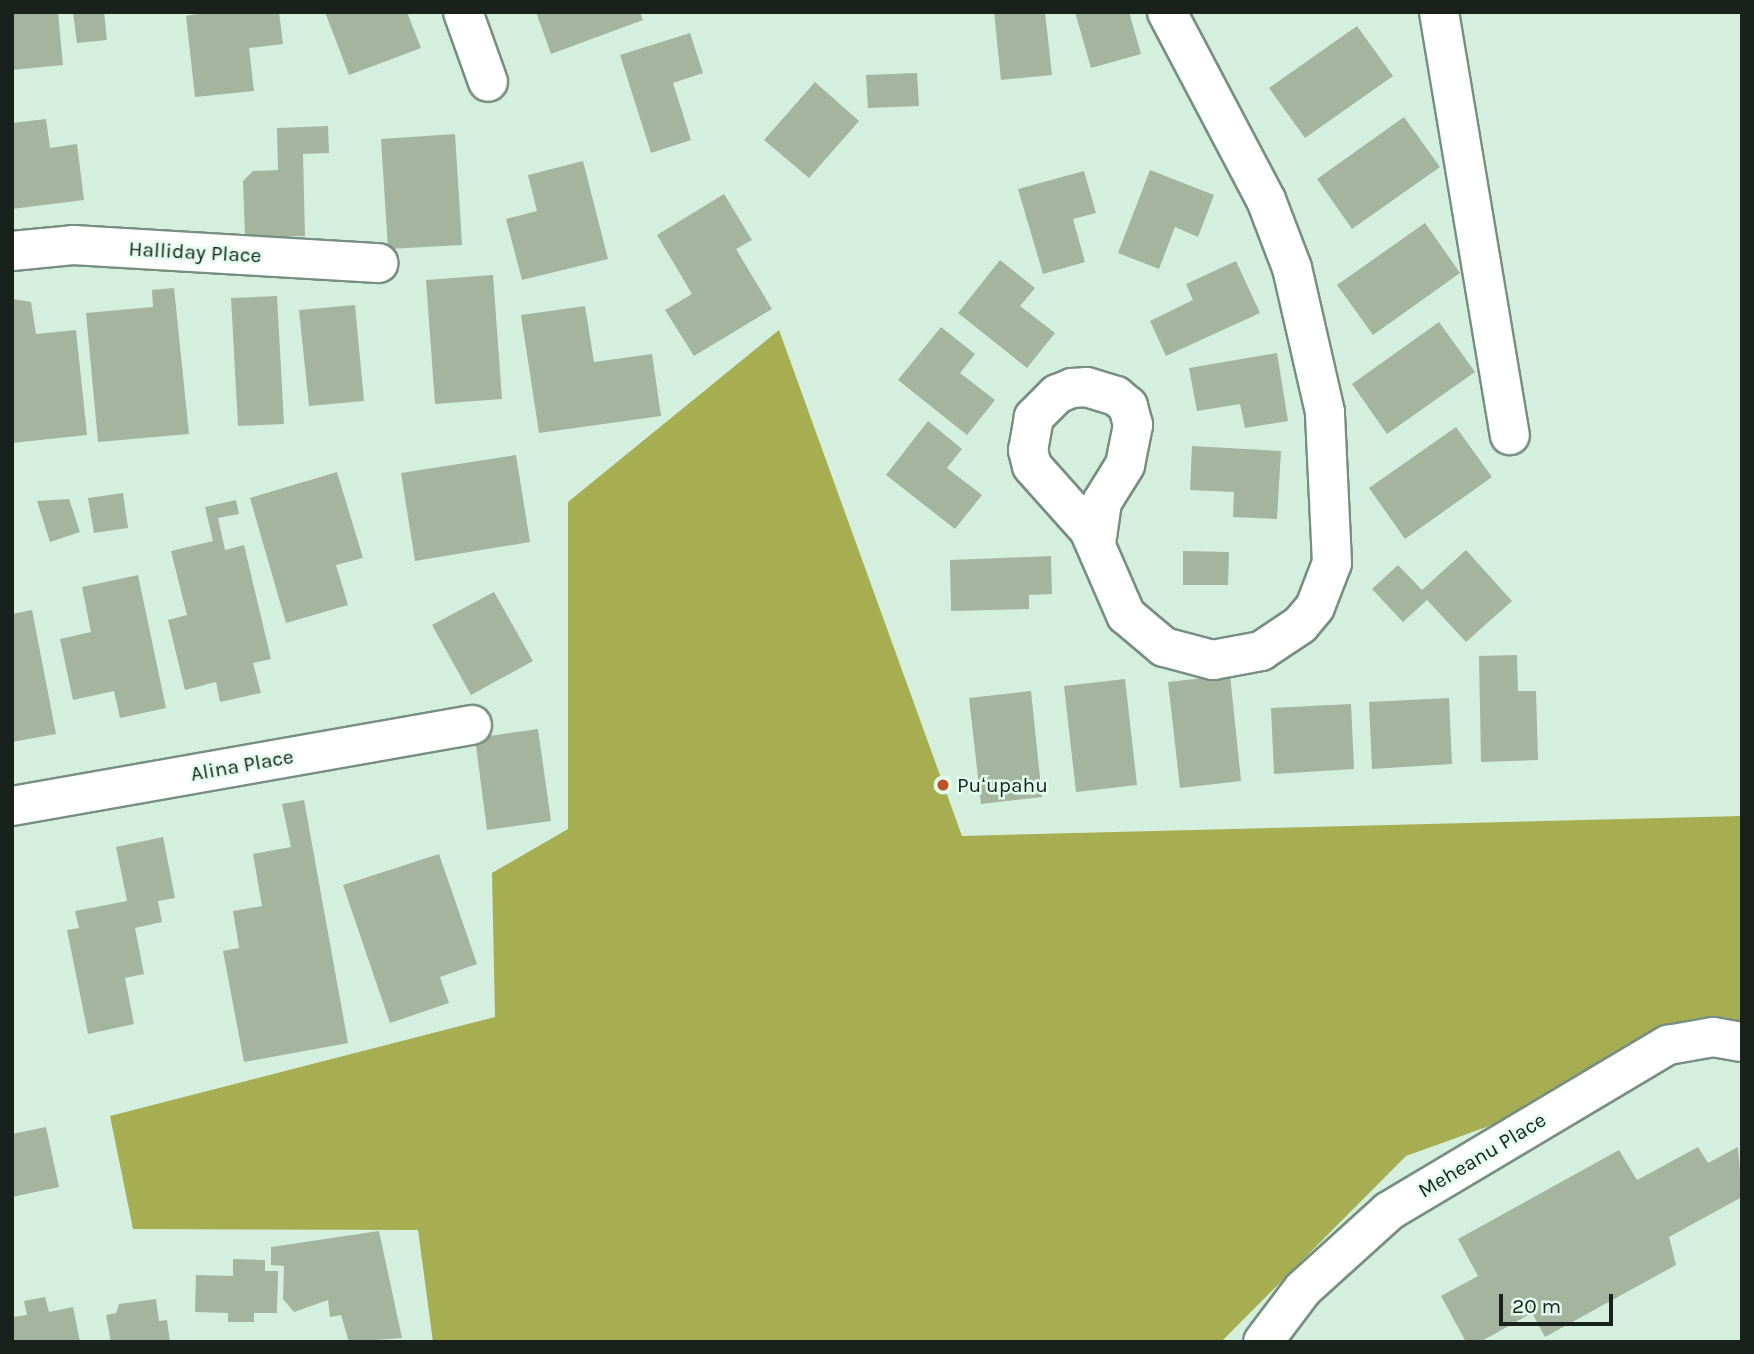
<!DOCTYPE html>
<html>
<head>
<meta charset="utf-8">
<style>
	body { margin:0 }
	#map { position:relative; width:1754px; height:1354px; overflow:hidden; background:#d5efdf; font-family:Karla,sans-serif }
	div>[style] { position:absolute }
	.forest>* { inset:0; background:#a6ae51 }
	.building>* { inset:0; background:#a5b49f }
	.roads { filter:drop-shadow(2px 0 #778f81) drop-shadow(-2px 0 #778f81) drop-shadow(0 2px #778f81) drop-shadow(0 -2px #778f81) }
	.minor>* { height:38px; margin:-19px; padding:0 19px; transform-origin:19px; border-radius:19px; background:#fff }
	.dots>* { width:19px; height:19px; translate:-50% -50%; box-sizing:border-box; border:4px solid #e2fced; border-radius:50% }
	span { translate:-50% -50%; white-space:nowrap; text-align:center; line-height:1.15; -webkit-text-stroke:5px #e2fced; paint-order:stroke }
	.street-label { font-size:21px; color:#18211c }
	.poi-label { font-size:21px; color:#18211c }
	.left { translate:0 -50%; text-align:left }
	.frame { position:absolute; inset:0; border:14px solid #18211c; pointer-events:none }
	.scale { position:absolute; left:1499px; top:1294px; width:114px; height:32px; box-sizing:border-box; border:4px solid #18211c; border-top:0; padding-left:9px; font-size:21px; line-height:24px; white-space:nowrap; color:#18211c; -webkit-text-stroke:5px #e2fced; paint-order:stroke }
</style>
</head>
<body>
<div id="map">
	<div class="forest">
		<i style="clip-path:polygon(779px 330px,962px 836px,1742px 816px,1742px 1040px,1734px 1038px,1406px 1156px,1221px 1342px,433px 1342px,418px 1230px,133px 1229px,110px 1116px,495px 1017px,492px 873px,568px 829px,568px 502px)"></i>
	</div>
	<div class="building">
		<i style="clip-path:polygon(12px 12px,58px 12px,63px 65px,12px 70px)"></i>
		<i style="clip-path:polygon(73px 12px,104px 12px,107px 40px,77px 43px)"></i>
		<i style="clip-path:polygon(207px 12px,279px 12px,283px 44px,249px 48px,254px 91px,195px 97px,186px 16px)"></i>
		<i style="clip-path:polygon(325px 12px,407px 12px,421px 48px,349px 75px)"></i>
		<i style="clip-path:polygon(536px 12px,640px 12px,643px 20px,551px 54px)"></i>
		<i style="clip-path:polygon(994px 12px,1045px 12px,1052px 75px,1001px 80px)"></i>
		<i style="clip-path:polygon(1075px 12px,1129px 12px,1141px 54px,1091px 68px)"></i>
		<i style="clip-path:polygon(1357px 26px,1393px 76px,1305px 138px,1269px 88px)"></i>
		<i style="clip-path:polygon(690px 33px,703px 73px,673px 83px,691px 140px,651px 153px,620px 55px)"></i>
		<i style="clip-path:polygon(917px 73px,919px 106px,868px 108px,866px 75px)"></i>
		<i style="clip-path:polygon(815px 82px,859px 121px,809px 178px,764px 140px)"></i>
		<i style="clip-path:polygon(1404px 117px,1440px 167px,1352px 229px,1317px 179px)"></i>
		<i style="clip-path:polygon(46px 119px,50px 148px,77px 144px,84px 200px,12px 209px,12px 123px)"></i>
		<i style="clip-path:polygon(328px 126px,329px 153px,303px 154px,305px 236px,245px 238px,243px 181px,253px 171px,278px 170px,277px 128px)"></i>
		<i style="clip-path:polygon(455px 134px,462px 245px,388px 249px,381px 139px)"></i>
		<i style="clip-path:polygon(583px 161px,608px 259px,522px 280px,506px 219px,537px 211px,528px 175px)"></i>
		<i style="clip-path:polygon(1150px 170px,1214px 195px,1198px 237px,1175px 227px,1159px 269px,1118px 253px)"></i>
		<i style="clip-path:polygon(1084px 171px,1096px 213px,1073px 219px,1085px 262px,1043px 274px,1018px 189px)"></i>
		<i style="clip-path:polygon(724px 194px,752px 240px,736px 249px,772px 309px,694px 356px,665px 310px,692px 294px,657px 235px)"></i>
		<i style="clip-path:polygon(1425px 223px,1460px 273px,1373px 335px,1337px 285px)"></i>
		<i style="clip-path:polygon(1000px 260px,1035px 288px,1020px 306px,1055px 333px,1027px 368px,958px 313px)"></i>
		<i style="clip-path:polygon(1236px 261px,1260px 313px,1166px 356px,1150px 321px,1193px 300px,1186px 284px)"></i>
		<i style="clip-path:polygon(493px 275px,502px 399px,435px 404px,426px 280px)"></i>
		<i style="clip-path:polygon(174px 288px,189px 434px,98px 442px,86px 313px,153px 307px,152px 290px)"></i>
		<i style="clip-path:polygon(277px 296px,284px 424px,238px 426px,231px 298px)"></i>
		<i style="clip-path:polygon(12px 299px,31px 302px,36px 334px,76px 330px,87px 435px,12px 443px)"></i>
		<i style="clip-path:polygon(355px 305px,364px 401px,309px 406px,299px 310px)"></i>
		<i style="clip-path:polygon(585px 306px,594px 362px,652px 354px,661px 416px,539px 433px,521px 315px)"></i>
		<i style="clip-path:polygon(1439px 322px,1475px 372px,1387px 434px,1352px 384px)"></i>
		<i style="clip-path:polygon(941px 327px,975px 354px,960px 373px,995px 400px,967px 435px,898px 380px)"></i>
		<i style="clip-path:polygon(1277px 353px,1288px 421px,1245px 428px,1240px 404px,1197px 411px,1189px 368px)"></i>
		<i style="clip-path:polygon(928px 421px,962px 449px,947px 468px,982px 495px,955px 529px,886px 475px)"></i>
		<i style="clip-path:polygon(1456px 427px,1492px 477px,1405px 539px,1369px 488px)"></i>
		<i style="clip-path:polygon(1192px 446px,1281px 451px,1277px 519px,1233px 517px,1234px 492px,1190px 490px)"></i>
		<i style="clip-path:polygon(516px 455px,530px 542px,415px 561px,401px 473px)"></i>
		<i style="clip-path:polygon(337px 472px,363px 558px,336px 565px,348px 605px,286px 623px,250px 498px)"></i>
		<i style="clip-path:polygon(123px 493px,128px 528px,94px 533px,88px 498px)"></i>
		<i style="clip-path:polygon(69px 499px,80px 532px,50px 542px,37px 501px)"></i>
		<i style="clip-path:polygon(236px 500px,239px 514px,218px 518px,225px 550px,244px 545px,271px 659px,253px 663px,261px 693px,220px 702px,216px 682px,185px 690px,168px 620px,187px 615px,171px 551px,213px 541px,205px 507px)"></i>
		<i style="clip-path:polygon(1466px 550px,1512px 601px,1466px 642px,1427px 600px,1403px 622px,1372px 589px,1398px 565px,1422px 590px)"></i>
		<i style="clip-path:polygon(1183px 551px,1229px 552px,1228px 585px,1183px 585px)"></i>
		<i style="clip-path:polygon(1051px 556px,1052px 594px,1029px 595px,1029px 609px,951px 611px,950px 560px)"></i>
		<i style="clip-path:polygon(138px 575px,166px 708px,120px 718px,114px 691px,73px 700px,60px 639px,91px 632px,82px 587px)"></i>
		<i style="clip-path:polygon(494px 592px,533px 661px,471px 695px,432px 625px)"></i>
		<i style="clip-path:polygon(32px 610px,56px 734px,12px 742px,12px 614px)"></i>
		<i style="clip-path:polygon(1517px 655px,1518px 691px,1536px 691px,1538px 760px,1481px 762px,1479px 656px)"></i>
		<i style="clip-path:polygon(1230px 675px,1241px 781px,1180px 788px,1168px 682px)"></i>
		<i style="clip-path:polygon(1125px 679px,1137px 785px,1076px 792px,1064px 686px)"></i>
		<i style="clip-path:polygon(1031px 691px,1042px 797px,981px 804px,969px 698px)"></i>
		<i style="clip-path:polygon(1449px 698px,1452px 764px,1372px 769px,1369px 702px)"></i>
		<i style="clip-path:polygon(1351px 704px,1354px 769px,1274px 774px,1271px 708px)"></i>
		<i style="clip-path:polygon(538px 729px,551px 821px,487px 830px,475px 738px)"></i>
		<i style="clip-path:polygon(304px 800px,348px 1043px,244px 1062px,223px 951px,239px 948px,233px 911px,262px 906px,253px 854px,291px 847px,282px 804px)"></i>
		<i style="clip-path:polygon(163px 837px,175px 898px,158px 901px,162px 922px,135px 928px,144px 974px,125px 978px,134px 1024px,88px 1034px,67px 930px,79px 928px,75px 911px,127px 901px,116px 847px)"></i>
		<i style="clip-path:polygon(439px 854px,477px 964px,440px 977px,449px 1003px,390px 1023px,343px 885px)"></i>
		<i style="clip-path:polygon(46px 1127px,59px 1187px,12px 1197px,12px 1134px)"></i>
		<i style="clip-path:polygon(1698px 1147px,1708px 1163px,1738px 1147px,1742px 1197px,1669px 1237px,1676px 1265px,1545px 1337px,1532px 1313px,1480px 1342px,1466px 1342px,1441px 1296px,1478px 1276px,1458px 1239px,1619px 1150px,1637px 1180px)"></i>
		<i style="clip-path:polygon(379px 1231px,402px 1338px,349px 1342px,341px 1315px,330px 1317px,328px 1300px,294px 1312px,283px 1299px,284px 1266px,271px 1265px,271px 1247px)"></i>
		<i style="clip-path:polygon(233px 1259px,265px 1260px,265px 1271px,278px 1271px,277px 1313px,254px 1313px,254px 1322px,228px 1322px,228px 1313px,195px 1312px,196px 1275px,233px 1276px)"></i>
		<i style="clip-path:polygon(45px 1297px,49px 1312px,73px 1307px,80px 1342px,12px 1342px,12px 1317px,27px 1315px,24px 1301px)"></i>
		<i style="clip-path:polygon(156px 1299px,159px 1321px,167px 1320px,170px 1342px,111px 1342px,106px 1315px,116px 1313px,119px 1304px)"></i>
	</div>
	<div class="roads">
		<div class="minor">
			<i style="left:463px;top:12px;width:74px;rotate:70.3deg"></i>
			<i style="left:1439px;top:12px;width:429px;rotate:80.5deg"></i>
			<i style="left:12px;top:251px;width:61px;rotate:-5.6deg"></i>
			<i style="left:73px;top:245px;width:306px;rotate:3.4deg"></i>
			<i style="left:1096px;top:544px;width:42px;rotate:-81.9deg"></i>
			<i style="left:1102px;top:502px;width:44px;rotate:-58.1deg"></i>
			<i style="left:1125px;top:465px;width:41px;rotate:-78.7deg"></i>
			<i style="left:1133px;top:425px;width:20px;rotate:-105deg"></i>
			<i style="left:1128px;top:406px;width:16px;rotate:-140deg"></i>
			<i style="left:1116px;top:396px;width:30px;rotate:-163deg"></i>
			<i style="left:1087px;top:387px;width:15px;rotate:176deg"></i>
			<i style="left:1072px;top:388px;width:16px;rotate:158deg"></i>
			<i style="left:1057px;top:394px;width:33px;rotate:135deg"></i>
			<i style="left:1034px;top:417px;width:34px;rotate:100deg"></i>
			<i style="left:1028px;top:450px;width:16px;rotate:76deg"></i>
			<i style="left:1032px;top:466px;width:86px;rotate:48.3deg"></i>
			<i style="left:1089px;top:530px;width:93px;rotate:66.5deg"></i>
			<i style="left:1126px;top:615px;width:50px;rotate:40.1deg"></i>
			<i style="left:1164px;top:647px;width:51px;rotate:14.9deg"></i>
			<i style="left:1213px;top:660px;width:49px;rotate:-10.6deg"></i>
			<i style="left:1261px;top:651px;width:47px;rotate:-33.7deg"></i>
			<i style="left:1300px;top:625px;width:23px;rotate:-50deg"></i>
			<i style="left:1315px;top:607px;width:47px;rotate:-68.9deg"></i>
			<i style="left:1332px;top:563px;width:151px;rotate:-92.7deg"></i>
			<i style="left:1325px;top:412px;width:148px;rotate:-102.9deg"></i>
			<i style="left:1292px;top:268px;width:73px;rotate:-110.9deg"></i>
			<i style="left:1266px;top:200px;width:212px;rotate:-117.8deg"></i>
			<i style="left:12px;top:806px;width:467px;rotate:-10deg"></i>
			<i style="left:1263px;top:1342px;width:66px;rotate:-53deg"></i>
			<i style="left:1303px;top:1289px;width:116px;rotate:-42.2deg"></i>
			<i style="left:1389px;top:1211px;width:325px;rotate:-30.8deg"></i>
			<i style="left:1668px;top:1045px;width:46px;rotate:-10.1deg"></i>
			<i style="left:1713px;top:1037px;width:29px;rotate:10deg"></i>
		</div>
	</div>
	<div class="dots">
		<i style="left:943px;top:785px;background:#bb5527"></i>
	</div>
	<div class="street-label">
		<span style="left:195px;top:252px;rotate:3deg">Halliday Place</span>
		<span style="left:242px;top:765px;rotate:-10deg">Alina Place</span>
		<span style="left:1482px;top:1155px;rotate:-31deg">Meheanu Place</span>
	</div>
	<div class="poi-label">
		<span class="left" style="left:957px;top:785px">Puʻupahu</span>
	</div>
	<div class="frame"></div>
	<div class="scale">20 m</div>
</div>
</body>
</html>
